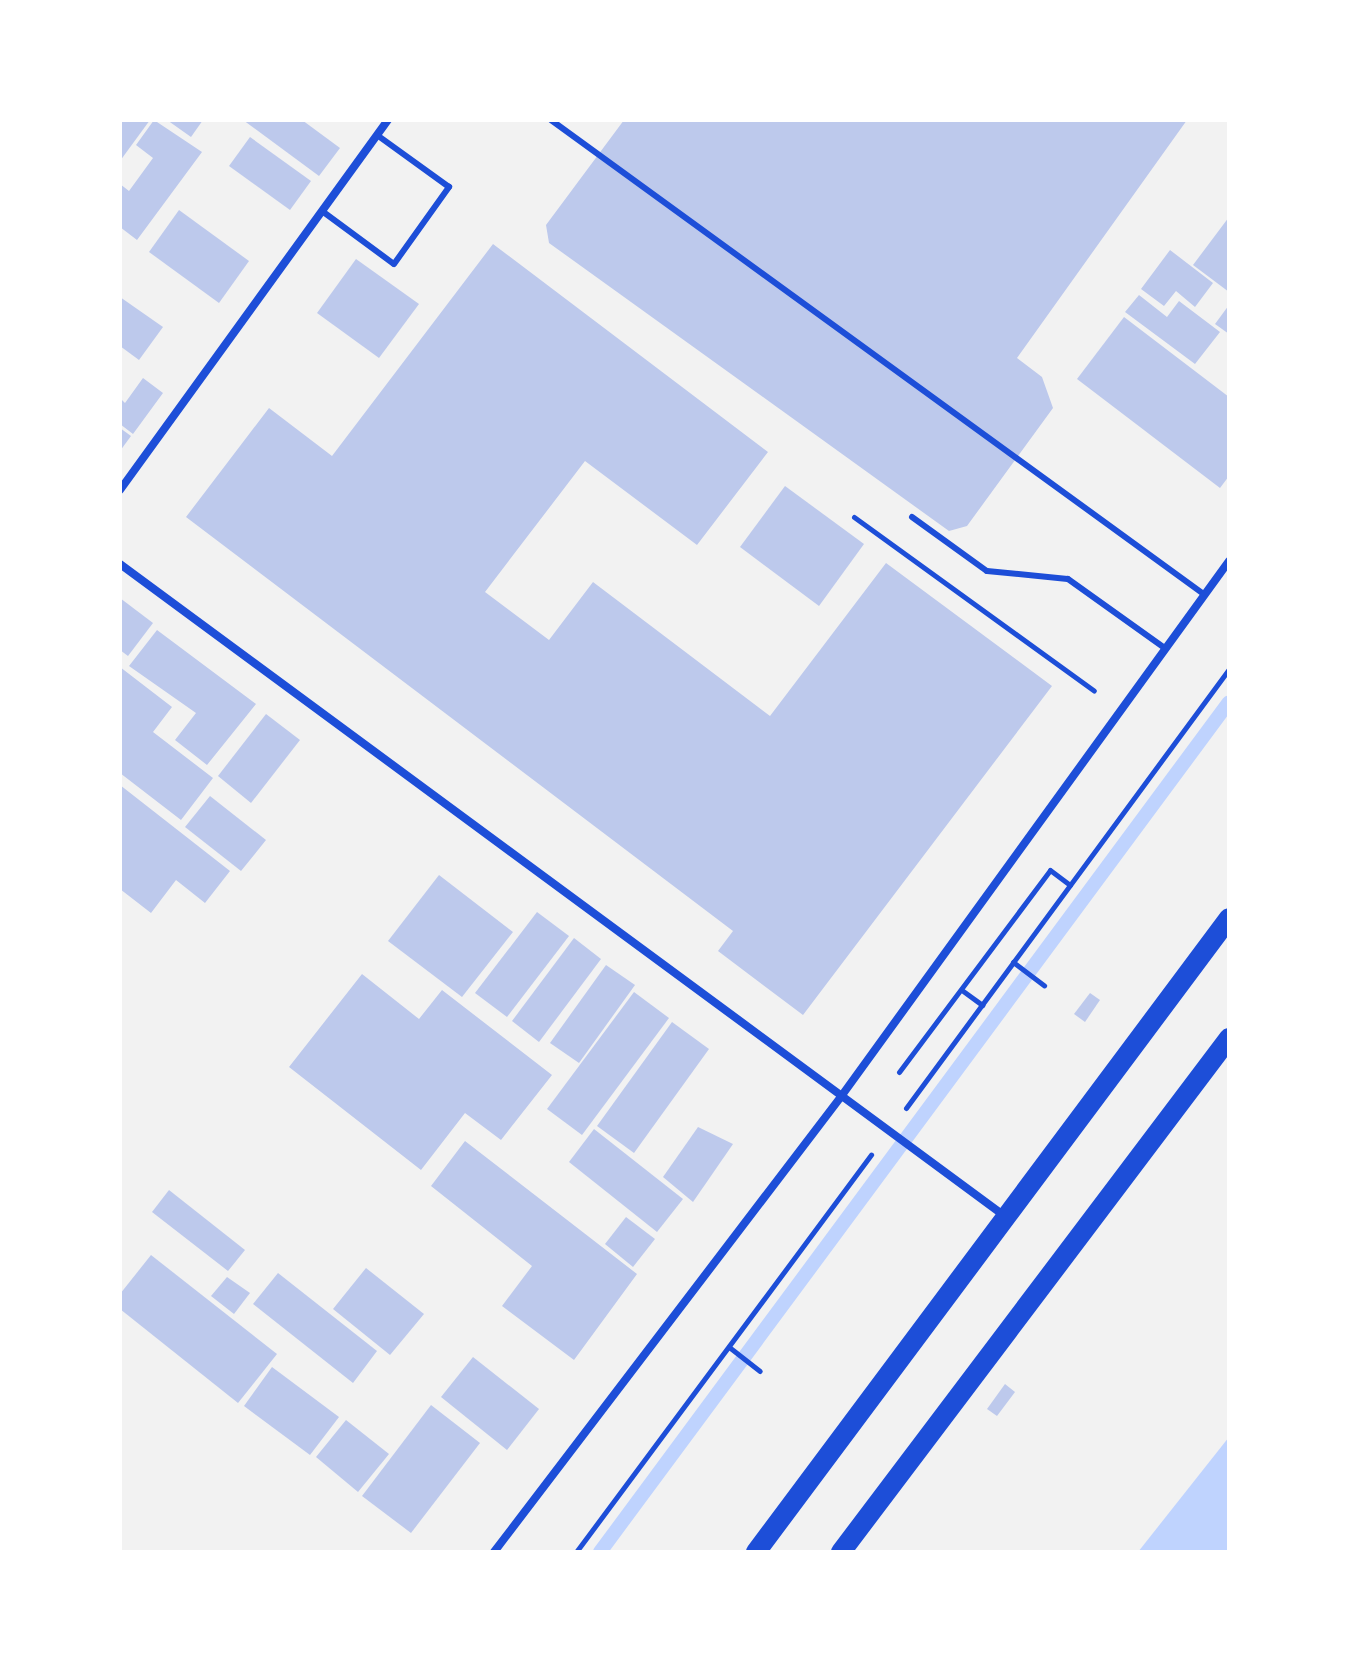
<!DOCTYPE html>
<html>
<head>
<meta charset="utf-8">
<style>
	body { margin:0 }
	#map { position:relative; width:1349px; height:1672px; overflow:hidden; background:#f2f2f2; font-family:"Golos Text",sans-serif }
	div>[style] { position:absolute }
	.water>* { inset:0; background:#bfd3fe }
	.stream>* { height:14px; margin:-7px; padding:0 7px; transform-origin:7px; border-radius:7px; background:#bfd3fe }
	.building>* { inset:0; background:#bdc9ec }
	.path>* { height:5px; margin:-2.5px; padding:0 2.5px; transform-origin:2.5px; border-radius:2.5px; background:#1d4ed8 }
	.service>* { height:6px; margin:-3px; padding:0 3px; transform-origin:3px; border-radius:3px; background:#1d4ed8 }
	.minor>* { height:8px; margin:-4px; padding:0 4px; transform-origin:4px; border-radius:4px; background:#1d4ed8 }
	.primary>* { height:20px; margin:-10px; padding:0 10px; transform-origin:10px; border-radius:10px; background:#1d4ed8 }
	span { translate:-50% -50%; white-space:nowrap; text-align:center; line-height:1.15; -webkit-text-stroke:6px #fff; paint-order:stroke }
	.frame { position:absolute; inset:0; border:122px solid #fff; pointer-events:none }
</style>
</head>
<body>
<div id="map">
	<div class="water">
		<i style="clip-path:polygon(1229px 1437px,1229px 1552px,1138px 1552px)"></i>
	</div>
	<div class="stream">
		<i style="left:600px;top:1552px;width:1057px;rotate:-53.5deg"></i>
	</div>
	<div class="building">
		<i style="clip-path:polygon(120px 120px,150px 120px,120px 161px)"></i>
		<i style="clip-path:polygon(154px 120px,202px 152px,137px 240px,120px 227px,120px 184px,129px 191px,153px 158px,136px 145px)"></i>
		<i style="clip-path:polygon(167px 120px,203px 120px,191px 137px)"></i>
		<i style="clip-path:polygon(243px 120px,302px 120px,340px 148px,319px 176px)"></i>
		<i style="clip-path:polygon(624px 120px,1187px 120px,1017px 358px,1042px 377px,1053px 408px,967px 526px,949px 531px,549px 243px,546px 225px)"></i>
		<i style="clip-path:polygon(250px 137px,311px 181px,290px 210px,229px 166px)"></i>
		<i style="clip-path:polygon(179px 210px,249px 261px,219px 303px,149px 252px)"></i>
		<i style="clip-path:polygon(1229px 217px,1229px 292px,1193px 265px)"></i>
		<i style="clip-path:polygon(493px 244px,768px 452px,697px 545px,585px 461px,485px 592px,549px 640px,593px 582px,770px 716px,886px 563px,1052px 686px,803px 1015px,718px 951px,733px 931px,186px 517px,269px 408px,332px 456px)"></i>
		<i style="clip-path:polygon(1170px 250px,1213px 283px,1195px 307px,1176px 291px,1164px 306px,1141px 289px)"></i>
		<i style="clip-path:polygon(356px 259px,419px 304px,379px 358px,317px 313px)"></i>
		<i style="clip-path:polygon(1139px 295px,1167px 317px,1179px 301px,1220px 332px,1195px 364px,1125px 312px)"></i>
		<i style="clip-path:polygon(120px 297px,163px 327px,139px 360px,120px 346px)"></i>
		<i style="clip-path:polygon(1229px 305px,1229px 334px,1215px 324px)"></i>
		<i style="clip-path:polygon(1124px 317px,1229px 397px,1229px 476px,1220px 488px,1077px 379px)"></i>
		<i style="clip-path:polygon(143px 378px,163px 393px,133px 434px,120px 424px,120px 398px,125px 403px)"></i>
		<i style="clip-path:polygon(120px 428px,131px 436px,120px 451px)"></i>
		<i style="clip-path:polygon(785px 486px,864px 544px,819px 606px,740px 547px)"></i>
		<i style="clip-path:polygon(120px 598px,153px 623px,128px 656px,120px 650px)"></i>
		<i style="clip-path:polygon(157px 630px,256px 704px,207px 765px,175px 740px,196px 713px,129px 666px)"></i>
		<i style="clip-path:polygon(120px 667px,172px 707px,153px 732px,213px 778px,181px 820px,120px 773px)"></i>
		<i style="clip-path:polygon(266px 714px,300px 740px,251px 803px,218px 776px)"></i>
		<i style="clip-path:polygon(120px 785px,230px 871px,205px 903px,176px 880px,151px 913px,120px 889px)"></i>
		<i style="clip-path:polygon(210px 796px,266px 840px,241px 871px,185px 827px)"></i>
		<i style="clip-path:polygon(439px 875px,513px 932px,462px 997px,388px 941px)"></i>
		<i style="clip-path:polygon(537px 912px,569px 936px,507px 1017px,475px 993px)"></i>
		<i style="clip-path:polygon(574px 938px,601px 959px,539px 1042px,512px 1021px)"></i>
		<i style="clip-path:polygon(606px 965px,635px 985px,579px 1063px,550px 1043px)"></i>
		<i style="clip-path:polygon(362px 974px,419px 1019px,442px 990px,552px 1075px,501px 1140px,465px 1113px,421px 1170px,289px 1067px)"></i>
		<i style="clip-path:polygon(634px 992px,669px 1018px,582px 1135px,547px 1109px)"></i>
		<i style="clip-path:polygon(1090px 993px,1100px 1000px,1085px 1022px,1074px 1014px)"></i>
		<i style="clip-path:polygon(672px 1022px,709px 1049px,634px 1153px,597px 1126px)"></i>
		<i style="clip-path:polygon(698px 1127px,733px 1144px,693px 1202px,663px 1177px)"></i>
		<i style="clip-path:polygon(594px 1129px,683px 1199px,657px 1232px,569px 1162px)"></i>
		<i style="clip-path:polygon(465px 1141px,637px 1274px,574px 1360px,502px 1306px,532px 1266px,431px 1186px)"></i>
		<i style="clip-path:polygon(169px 1190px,245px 1250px,228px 1271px,152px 1212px)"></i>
		<i style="clip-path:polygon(626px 1217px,655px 1239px,633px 1267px,605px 1244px)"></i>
		<i style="clip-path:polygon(151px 1255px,277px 1354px,238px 1403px,120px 1309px,120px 1294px)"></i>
		<i style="clip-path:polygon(366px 1268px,424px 1314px,390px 1355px,333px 1309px)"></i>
		<i style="clip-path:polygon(278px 1273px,377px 1351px,353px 1383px,253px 1304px)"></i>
		<i style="clip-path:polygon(227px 1277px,250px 1293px,234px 1314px,211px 1296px)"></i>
		<i style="clip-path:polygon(473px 1357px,539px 1409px,507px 1450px,441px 1397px)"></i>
		<i style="clip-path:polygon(272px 1367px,339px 1417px,310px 1455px,244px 1406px)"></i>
		<i style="clip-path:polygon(1005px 1384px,1015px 1392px,997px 1416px,987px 1409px)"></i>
		<i style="clip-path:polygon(431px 1405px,480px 1443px,411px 1533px,362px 1496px)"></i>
		<i style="clip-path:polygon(346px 1420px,389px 1454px,358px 1492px,316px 1457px)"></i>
	</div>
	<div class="path">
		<i style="left:854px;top:517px;width:296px;rotate:35.9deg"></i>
		<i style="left:1013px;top:962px;width:39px;rotate:37deg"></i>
		<i style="left:963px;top:991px;width:24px;rotate:36deg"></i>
		<i style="left:899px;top:1072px;width:252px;rotate:-53.2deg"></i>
		<i style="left:1050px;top:870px;width:25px;rotate:37deg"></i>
		<i style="left:906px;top:1108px;width:545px;rotate:-53.66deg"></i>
		<i style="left:729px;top:1347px;width:39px;rotate:38deg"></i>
		<i style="left:576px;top:1552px;width:495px;rotate:-53.4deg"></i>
	</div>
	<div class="service">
		<i style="left:551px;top:120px;width:808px;rotate:35.99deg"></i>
		<i style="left:322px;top:211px;width:89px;rotate:36.4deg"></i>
		<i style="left:394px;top:264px;width:95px;rotate:-54.5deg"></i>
		<i style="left:449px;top:187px;width:89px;rotate:-144.2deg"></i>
		<i style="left:912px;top:517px;width:92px;rotate:35.8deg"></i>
		<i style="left:987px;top:571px;width:81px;rotate:5.6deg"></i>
		<i style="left:1068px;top:579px;width:120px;rotate:35.5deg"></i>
	</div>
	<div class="minor">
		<i style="left:120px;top:490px;width:457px;rotate:-54.1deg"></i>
		<i style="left:120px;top:564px;width:1101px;rotate:36.39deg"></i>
		<i style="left:494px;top:1552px;width:571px;rotate:-52.69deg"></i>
		<i style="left:840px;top:1098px;width:663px;rotate:-54.08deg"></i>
	</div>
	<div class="primary">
		<i style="left:756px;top:1552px;width:791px;rotate:-53.27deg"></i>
		<i style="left:841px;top:1552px;width:644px;rotate:-52.95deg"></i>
	</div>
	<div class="frame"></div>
</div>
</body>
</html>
